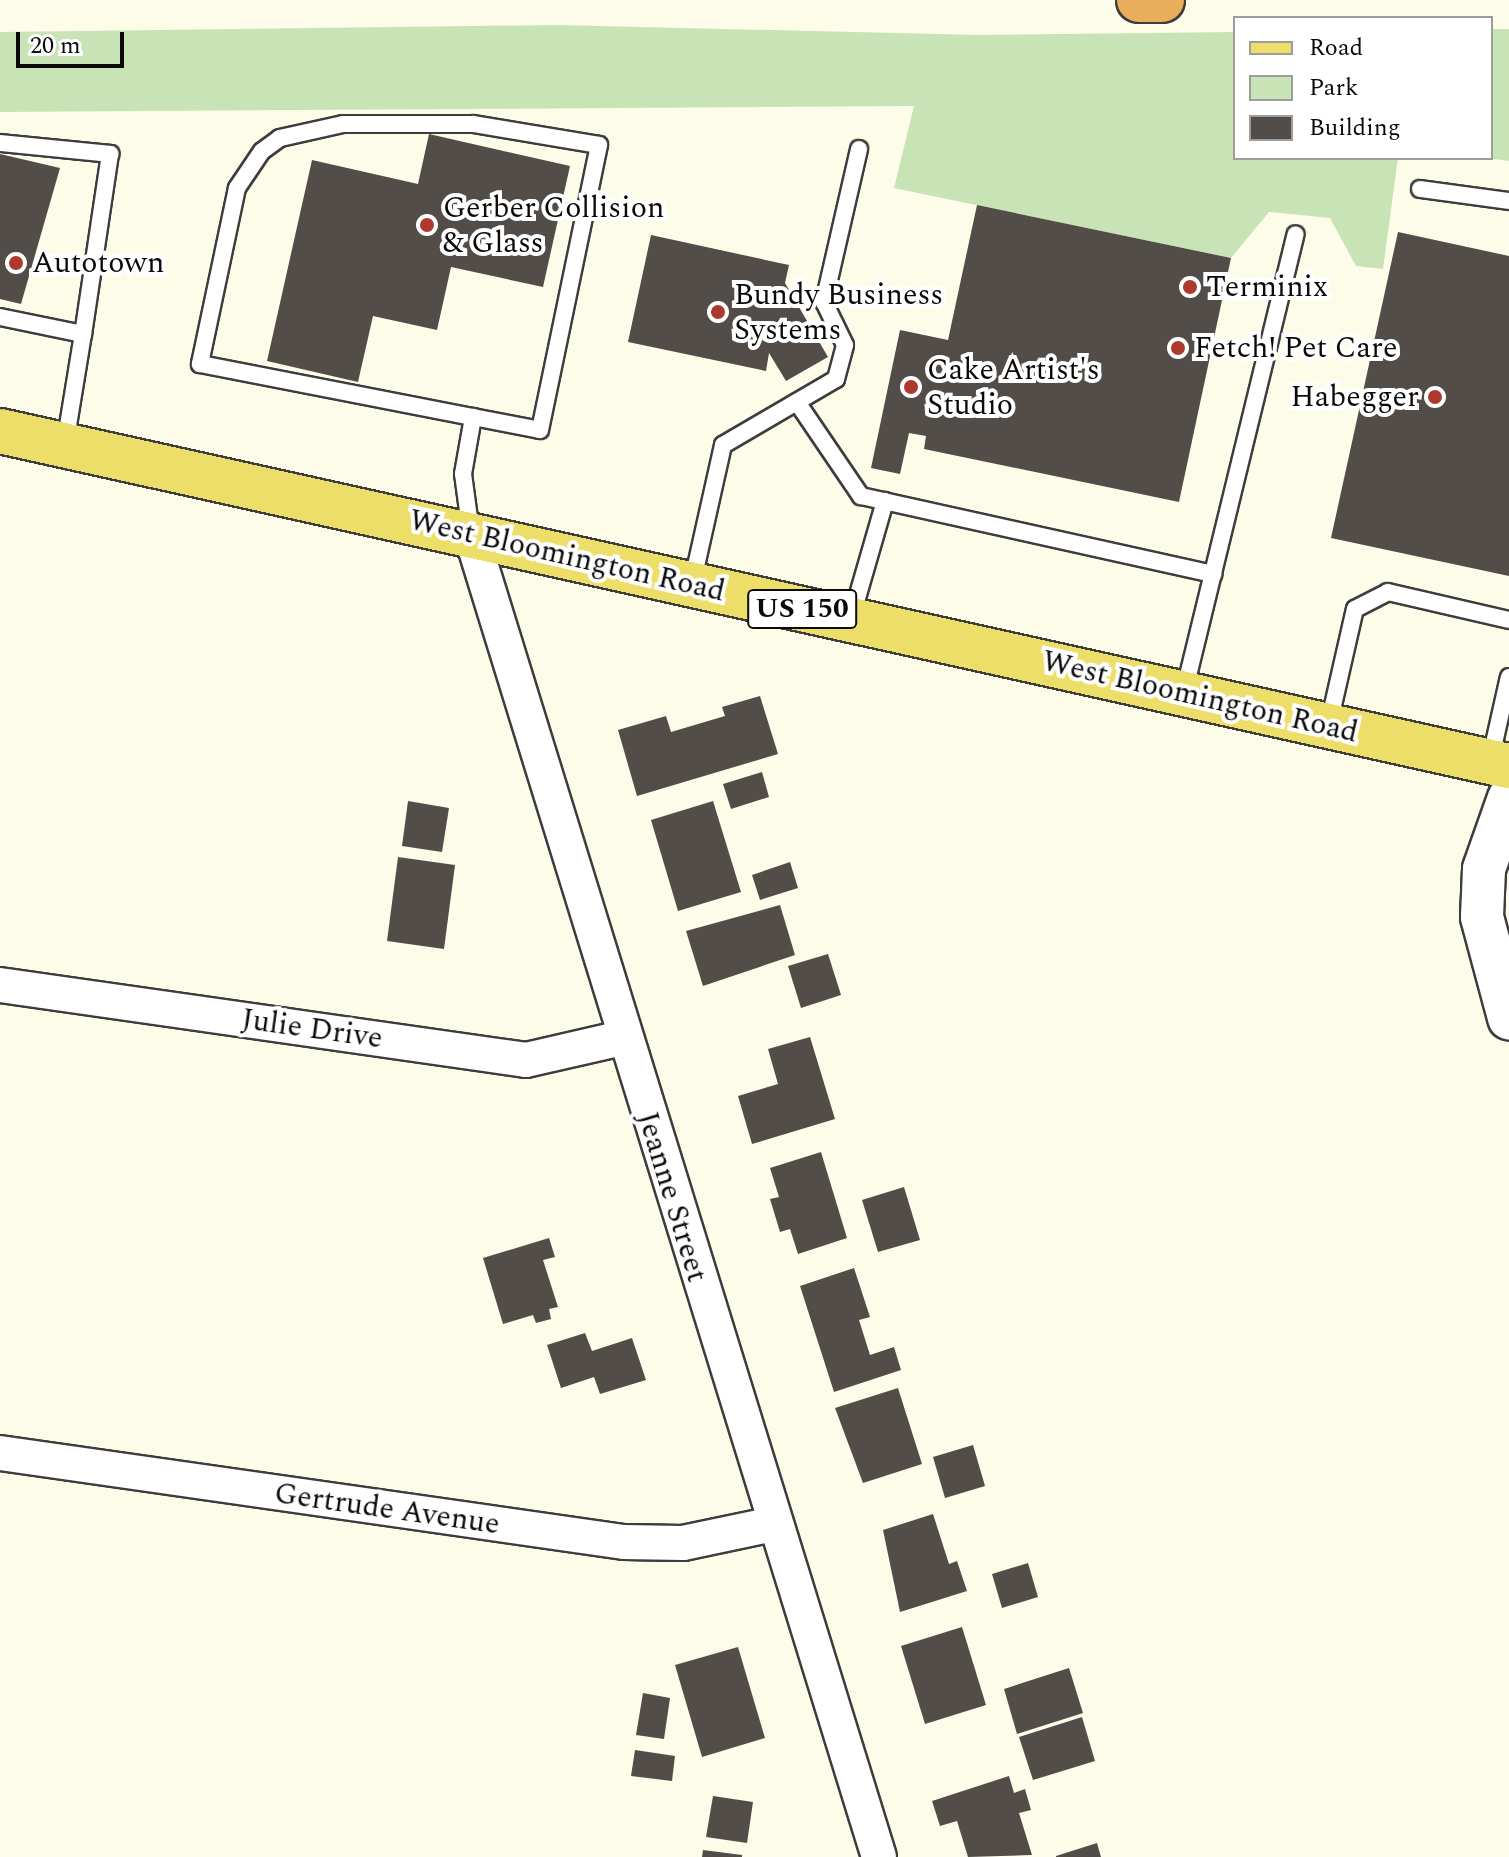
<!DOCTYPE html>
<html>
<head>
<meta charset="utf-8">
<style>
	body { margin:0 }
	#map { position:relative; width:1509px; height:1857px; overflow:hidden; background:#fdfce9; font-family:Spectral,serif }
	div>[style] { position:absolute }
	.green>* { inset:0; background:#c8e4b7 }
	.building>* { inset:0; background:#524d48 }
	.roads { filter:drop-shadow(2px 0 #3d3d3d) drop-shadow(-2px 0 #3d3d3d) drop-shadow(0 2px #3d3d3d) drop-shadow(0 -2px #3d3d3d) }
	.service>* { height:16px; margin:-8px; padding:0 8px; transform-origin:8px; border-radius:8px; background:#fff }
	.minor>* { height:34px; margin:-17px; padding:0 17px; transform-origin:17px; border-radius:17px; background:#fff }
	.tertiary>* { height:42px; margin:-21px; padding:0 21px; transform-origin:21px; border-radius:21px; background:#fff }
	.primary>* { height:44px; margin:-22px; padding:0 22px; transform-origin:22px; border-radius:22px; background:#edde69 }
	.motorway>* { height:44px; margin:-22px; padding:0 22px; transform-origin:22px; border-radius:22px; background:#e8ae5c }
	.dots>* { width:22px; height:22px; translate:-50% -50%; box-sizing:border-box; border:4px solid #fff; border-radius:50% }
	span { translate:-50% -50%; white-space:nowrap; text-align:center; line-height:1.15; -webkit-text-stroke:8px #fff; paint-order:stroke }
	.shield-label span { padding:2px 6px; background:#fff; border:2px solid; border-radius:6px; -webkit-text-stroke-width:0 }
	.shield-label { font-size:28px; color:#0a0a0a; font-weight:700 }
	.poi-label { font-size:30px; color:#0a0a0a }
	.left { translate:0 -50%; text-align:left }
	.right { translate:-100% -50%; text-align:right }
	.street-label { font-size:30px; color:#0a0a0a }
	.legend { position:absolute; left:1233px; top:16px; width:260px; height:144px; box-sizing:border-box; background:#fff; border:2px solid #9d9d9d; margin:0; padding:10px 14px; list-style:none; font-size:24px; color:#0a0a0a }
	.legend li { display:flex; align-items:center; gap:16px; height:40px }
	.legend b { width:40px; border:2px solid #9d9d9d }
	.scale { position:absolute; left:16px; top:32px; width:108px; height:36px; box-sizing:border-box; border:4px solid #0a0a0a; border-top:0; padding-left:10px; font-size:24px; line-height:28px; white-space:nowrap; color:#0a0a0a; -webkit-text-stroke:6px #fff; paint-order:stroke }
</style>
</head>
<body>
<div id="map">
	<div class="green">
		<i style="clip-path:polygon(558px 25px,979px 35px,1235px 32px,1235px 158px,1398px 158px,1383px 269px,1356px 266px,1330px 218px,1269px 212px,1231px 258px,894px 188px,914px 106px,0 112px,0 32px)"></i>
		<i style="clip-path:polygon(1491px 29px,1509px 29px,1509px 161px,1487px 158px)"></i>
	</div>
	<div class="building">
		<i style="clip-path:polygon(429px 134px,570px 166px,543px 287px,451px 267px,437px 330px,373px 316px,358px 382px,267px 361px,312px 160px,418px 184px)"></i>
		<i style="clip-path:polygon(0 154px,60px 168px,21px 304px,0 299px)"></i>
		<i style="clip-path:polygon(977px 205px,1231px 258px,1179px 502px,924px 449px,926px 436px,909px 433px,900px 474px,871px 468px,900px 330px,948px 340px)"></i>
		<i style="clip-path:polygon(1398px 232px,1509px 256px,1509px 576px,1331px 538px)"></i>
		<i style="clip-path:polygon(651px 235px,789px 265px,785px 283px,828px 357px,786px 381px,769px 353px,766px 371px,628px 342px)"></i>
		<i style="clip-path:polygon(760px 696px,778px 754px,637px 796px,618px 730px,666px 716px,671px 732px,725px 716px,722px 707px)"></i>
		<i style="clip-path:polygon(762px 772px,769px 797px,731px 809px,723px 784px)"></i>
		<i style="clip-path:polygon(408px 801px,449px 808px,442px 852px,402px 846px)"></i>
		<i style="clip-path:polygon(713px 801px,741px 892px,678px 911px,651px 820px)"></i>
		<i style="clip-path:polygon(398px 857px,455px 865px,444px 949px,387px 941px)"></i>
		<i style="clip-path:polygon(790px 862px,798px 888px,760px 900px,752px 875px)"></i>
		<i style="clip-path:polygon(780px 905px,795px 955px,703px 986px,686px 931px)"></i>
		<i style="clip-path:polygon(828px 954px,841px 995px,801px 1008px,788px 966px)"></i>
		<i style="clip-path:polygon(810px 1037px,835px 1119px,752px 1144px,738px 1096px,778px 1084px,768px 1049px)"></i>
		<i style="clip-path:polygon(821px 1152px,847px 1238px,798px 1254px,790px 1229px,780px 1232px,770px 1199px,779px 1197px,770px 1168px)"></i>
		<i style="clip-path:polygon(904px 1187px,920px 1240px,878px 1252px,862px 1200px)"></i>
		<i style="clip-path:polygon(549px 1238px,555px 1257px,543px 1260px,558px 1307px,549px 1309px,551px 1319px,536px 1323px,533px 1315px,503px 1324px,483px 1258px)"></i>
		<i style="clip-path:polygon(854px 1268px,870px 1317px,859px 1320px,870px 1355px,894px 1347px,901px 1370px,834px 1392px,800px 1286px)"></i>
		<i style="clip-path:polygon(585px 1333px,592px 1351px,632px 1338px,646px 1380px,600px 1394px,594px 1377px,561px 1388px,547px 1345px)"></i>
		<i style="clip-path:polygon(898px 1388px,922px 1464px,863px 1483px,835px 1408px)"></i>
		<i style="clip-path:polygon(973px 1445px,985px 1486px,945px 1498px,933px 1457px)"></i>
		<i style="clip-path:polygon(933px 1514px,949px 1564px,957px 1561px,967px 1591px,900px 1612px,883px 1530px)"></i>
		<i style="clip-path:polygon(1028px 1563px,1038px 1597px,1002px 1608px,992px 1574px)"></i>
		<i style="clip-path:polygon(962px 1627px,986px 1705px,925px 1724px,901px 1646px)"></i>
		<i style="clip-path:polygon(738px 1647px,765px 1738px,702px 1757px,675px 1665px)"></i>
		<i style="clip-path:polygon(1069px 1668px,1083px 1713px,1017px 1734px,1004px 1689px)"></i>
		<i style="clip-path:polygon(643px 1693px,670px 1698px,664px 1739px,636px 1735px)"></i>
		<i style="clip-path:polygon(1082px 1717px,1095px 1761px,1033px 1780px,1019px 1737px)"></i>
		<i style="clip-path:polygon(635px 1750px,675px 1756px,672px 1781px,631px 1776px)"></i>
		<i style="clip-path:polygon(1009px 1776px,1014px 1793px,1025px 1789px,1031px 1810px,1019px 1813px,1032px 1855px,968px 1857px,957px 1821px,940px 1826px,932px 1801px)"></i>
		<i style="clip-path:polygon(713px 1796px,753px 1802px,747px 1843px,706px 1837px)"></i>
		<i style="clip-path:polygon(1097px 1843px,1101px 1857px,1056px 1857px,1056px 1856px)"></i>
		<i style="clip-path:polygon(703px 1850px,742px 1855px,742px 1857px,702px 1857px)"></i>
	</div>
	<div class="roads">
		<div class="service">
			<i style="left:0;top:143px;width:111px;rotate:5.7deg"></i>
			<i style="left:110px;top:154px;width:182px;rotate:98.5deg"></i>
			<i style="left:1420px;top:189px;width:90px;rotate:7.7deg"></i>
			<i style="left:0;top:317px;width:85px;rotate:11.6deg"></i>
			<i style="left:83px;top:334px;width:111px;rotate:99.3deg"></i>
			<i style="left:797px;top:402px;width:114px;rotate:55.8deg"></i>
			<i style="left:861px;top:496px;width:361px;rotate:12.5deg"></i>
			<i style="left:471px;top:533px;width:60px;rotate:-97.7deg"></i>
			<i style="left:463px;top:474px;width:58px;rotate:-80deg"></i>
			<i style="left:473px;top:417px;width:68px;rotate:11deg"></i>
			<i style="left:540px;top:430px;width:291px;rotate:-78.3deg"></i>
			<i style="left:599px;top:145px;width:128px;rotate:-170.5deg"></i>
			<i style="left:473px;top:124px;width:130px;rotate:180deg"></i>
			<i style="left:343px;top:124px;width:65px;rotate:167.5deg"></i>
			<i style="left:280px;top:138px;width:22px;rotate:144deg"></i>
			<i style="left:262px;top:151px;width:45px;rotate:124deg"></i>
			<i style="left:237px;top:188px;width:180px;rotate:101.9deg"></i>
			<i style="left:200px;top:364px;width:278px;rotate:11deg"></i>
			<i style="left:692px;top:584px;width:142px;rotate:-77.4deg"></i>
			<i style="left:723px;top:445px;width:131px;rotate:-30.3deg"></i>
			<i style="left:836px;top:379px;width:35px;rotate:-75deg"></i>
			<i style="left:845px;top:345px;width:48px;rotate:-116deg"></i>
			<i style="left:824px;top:302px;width:157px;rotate:-77.1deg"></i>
			<i style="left:851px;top:619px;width:123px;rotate:-73.9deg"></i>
			<i style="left:1184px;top:692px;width:471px;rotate:-76.3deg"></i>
			<i style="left:1329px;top:723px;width:117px;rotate:-77.2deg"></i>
			<i style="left:1355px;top:609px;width:37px;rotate:-27deg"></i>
			<i style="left:1388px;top:592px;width:124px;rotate:13deg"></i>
			<i style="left:1490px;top:761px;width:86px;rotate:-77.3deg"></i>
		</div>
		<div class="minor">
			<i style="left:471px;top:534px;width:1384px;rotate:72.86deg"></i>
			<i style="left:0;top:985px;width:531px;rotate:8.11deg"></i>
			<i style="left:526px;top:1060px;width:98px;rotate:-12.9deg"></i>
			<i style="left:0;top:1453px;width:630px;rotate:8.12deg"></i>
			<i style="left:624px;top:1542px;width:59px;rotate:1deg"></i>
			<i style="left:683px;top:1543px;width:93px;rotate:-11.8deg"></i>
		</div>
		<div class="tertiary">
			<i style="left:1509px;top:798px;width:75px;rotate:109.4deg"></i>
			<i style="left:1484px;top:869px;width:48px;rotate:92.4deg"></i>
			<i style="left:1482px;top:917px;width:105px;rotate:75deg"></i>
		</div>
		<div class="primary">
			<i style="left:0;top:431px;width:1546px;rotate:12.52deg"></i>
		</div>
		<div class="motorway">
			<i style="left:1139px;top:0;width:23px"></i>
		</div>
	</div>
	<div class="dots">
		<i style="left:427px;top:225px;background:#ae392f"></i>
		<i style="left:16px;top:263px;background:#ae392f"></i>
		<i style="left:1190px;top:287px;background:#ae392f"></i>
		<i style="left:718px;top:312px;background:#ae392f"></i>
		<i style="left:1178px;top:348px;background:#ae392f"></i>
		<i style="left:911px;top:387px;background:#ae392f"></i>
		<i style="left:1435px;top:397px;background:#ae392f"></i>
	</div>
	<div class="shield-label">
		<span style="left:802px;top:609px">US 150</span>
	</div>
	<div class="poi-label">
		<span class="left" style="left:443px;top:225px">Gerber Collision<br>&amp; Glass</span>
		<span class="left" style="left:32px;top:263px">Autotown</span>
		<span class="left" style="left:1206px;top:287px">Terminix</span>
		<span class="left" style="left:734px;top:312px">Bundy Business<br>Systems</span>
		<span class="left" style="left:1194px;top:348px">Fetch! Pet Care</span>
		<span class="left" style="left:927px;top:387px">Cake Artist's<br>Studio</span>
		<span class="right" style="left:1419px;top:397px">Habegger</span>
	</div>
	<div class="street-label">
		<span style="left:567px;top:556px;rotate:13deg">West Bloomington Road</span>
		<span style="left:1200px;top:697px;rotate:13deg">West Bloomington Road</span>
		<span style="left:312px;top:1029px;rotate:8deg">Julie Drive</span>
		<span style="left:672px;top:1197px;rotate:73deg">Jeanne Street</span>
		<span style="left:387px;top:1509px;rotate:8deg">Gertrude Avenue</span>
	</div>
	<ul class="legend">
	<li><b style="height:10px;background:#edde69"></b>Road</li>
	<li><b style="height:22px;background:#c8e4b7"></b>Park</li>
	<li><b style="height:22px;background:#524d48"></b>Building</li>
	</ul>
	<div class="scale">20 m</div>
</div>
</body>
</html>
